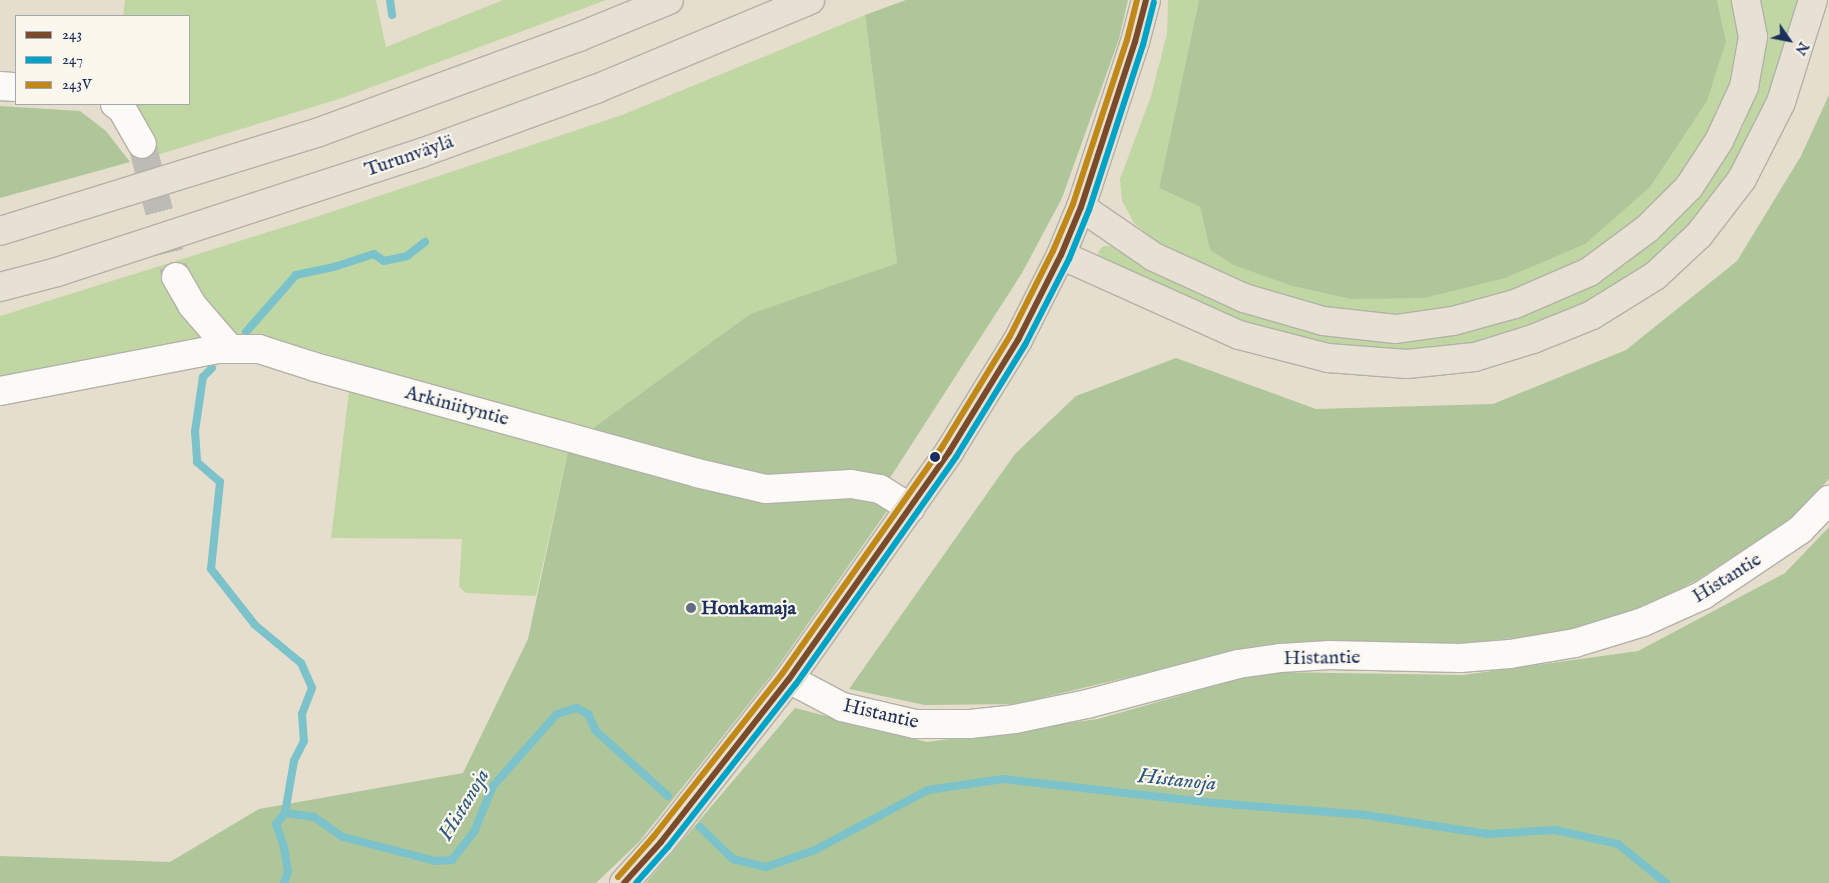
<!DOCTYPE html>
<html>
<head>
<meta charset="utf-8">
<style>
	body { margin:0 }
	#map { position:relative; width:1829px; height:883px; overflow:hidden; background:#e6decc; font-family:"IM FELL English",serif }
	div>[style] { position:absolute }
	.green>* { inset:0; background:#c0d7a3 }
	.forest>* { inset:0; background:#aec699 }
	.stream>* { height:8px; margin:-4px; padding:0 4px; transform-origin:4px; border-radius:4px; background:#7bc2cb }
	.minor-tunnel>* { height:28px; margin-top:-14px; transform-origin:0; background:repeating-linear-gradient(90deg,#bdbbb6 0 28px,transparent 0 42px) }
	.roads { filter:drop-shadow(1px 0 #b3b0a9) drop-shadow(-1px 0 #b3b0a9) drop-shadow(0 1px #b3b0a9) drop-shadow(0 -1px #b3b0a9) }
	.minor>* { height:28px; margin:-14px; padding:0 14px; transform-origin:14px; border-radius:14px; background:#fbfaf7 }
	.major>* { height:28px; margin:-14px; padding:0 14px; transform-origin:14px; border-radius:14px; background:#e6e1d3 }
	.highway>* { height:28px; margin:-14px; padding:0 14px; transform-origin:14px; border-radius:14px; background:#e6e1d3 }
	.bus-1>* { height:6px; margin:-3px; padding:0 3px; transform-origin:3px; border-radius:3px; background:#7a4b2a }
	.bus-2>* { height:6px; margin:-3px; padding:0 3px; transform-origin:3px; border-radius:3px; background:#01a3c8 }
	.bus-3>* { height:6px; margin:-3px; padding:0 3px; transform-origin:3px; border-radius:3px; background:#c08818 }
	.dots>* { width:14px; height:14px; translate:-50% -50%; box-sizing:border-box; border:2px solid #fbf7ec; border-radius:50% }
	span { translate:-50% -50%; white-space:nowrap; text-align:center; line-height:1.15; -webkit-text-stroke:4.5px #fbf7ec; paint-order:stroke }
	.street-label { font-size:20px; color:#1b2f5e }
	.poi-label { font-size:20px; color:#1b2f5e; font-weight:700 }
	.left { translate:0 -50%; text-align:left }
	.water-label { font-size:21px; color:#2a587f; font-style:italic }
	.legend { position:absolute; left:15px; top:15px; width:175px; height:90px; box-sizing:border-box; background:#fbf7ec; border:1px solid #a1a7b3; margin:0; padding:6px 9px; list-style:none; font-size:15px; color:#1b2f5e }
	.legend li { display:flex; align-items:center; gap:10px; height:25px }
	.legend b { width:25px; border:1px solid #a1a7b3 }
	.north { position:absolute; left:1764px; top:15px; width:50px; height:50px; -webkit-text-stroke:4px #fbf7ec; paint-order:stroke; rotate:123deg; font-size:14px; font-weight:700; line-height:20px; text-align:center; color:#1b2f5e }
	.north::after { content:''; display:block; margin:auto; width:18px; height:22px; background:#1b2f5e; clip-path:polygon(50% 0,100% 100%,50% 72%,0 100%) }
</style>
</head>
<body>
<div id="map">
	<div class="green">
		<i style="clip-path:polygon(125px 0,376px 0,386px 47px,503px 0,606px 0,342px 98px,157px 155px,146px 121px,130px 104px,189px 104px,189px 16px,123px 16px)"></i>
		<i style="clip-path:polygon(1168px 0,1199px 0,1159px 188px,1200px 207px,1210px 250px,1233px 265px,1292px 286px,1350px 299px,1726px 41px,1717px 0,1736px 0,1741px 40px,1732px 96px,1696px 161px,1644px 222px,1589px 260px,1502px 299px,1437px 312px,1365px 314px,1294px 300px,1223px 277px,1155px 241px,1134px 223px,1122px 201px,1120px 179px,1151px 96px,1167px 34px)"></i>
		<i style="clip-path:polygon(1759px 0,1804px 0,1780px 76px,1722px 189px,1691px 223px,1640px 270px,1569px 314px,1511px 338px,1429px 353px,1332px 347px,1278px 334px,1219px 313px,1101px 258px,1098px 253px,1100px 249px,1104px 246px,1112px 246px,1227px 303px,1288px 323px,1520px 317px,1571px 295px,1626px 264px,1681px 214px,1713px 175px,1743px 127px,1760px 73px)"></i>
		<i style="clip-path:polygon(865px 15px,897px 263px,750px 314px,589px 431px,275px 339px,213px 339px,0 379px,0 316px,313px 218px,622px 115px)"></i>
		<i style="clip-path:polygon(350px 383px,570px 442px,536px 596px,466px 593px,459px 587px,462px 539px,331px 538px)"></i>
	</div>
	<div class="forest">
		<i style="clip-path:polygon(906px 0,1128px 0,1119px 39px,1062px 198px,1022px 273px,888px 481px,776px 480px,589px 431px,750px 314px,897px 263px,865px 15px)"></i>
		<i style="clip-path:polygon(1199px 0,1717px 0,1726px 41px,1707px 101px,1650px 187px,1585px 244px,1505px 278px,1424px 298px,1350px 299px,1292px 286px,1233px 265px,1210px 250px,1200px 207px,1159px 188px)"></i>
		<i style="clip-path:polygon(1829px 95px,1829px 479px,1794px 517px,1697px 580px,1627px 616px,1567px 632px,1469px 643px,1370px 642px,1262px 645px,1016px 704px,925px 705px,849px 689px,1015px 454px,1076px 396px,1176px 358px,1316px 409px,1493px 404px,1626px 350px,1737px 261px,1801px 156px)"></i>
		<i style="clip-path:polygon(0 106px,80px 111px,106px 131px,130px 162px,0 198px)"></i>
		<i style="clip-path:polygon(570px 442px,878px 498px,887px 511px,774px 672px,639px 842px,596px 883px,0 883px,0 856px,170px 862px,259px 809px,463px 773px,528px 639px)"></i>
		<i style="clip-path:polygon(1829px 527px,1829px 883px,646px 883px,795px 708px,927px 742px,1098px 719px,1263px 672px,1463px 675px,1638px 651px,1785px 573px)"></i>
	</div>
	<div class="stream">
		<i style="left:390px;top:0;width:15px;rotate:82deg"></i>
		<i style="left:246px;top:332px;width:76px;rotate:-48.7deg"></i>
		<i style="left:296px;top:275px;width:39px;rotate:-12deg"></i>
		<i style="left:334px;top:267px;width:42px;rotate:-18deg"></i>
		<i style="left:374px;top:254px;width:12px;rotate:35deg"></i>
		<i style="left:384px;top:261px;width:24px;rotate:-12deg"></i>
		<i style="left:407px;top:256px;width:23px;rotate:-38deg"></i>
		<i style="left:212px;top:368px;width:13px;rotate:135deg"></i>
		<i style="left:203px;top:377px;width:55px;rotate:98.4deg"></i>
		<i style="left:195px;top:431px;width:31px;rotate:86deg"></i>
		<i style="left:197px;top:462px;width:30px;rotate:41deg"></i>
		<i style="left:220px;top:482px;width:87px;rotate:95.9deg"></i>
		<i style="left:211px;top:569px;width:71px;rotate:51.8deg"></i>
		<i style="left:255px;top:625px;width:60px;rotate:39.6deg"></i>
		<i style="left:301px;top:663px;width:27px;rotate:66deg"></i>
		<i style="left:312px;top:688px;width:28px;rotate:111deg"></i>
		<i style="left:302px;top:714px;width:27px;rotate:86deg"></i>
		<i style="left:304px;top:741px;width:22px;rotate:117deg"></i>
		<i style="left:294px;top:761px;width:53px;rotate:99.8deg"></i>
		<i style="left:700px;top:827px;width:46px;rotate:44.1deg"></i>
		<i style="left:733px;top:859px;width:34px;rotate:14deg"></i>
		<i style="left:766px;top:867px;width:52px;rotate:-19.1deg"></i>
		<i style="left:815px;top:850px;width:128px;rotate:-28deg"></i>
		<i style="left:928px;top:790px;width:76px;rotate:-8.3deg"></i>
		<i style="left:1003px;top:779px;width:212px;rotate:6.5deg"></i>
		<i style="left:1214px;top:803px;width:151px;rotate:4.5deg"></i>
		<i style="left:1365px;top:815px;width:124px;rotate:8.8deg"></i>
		<i style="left:1488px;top:834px;width:67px;rotate:-3.4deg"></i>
		<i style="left:1555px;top:830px;width:65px;rotate:12.5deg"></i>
		<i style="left:1618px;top:844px;width:62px;rotate:39.1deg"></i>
		<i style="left:284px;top:883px;width:12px;rotate:-70deg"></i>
		<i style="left:288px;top:872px;width:25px;rotate:-99deg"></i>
		<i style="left:284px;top:847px;width:24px;rotate:-109deg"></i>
		<i style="left:276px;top:824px;width:14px;rotate:-51deg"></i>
		<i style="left:285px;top:813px;width:29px;rotate:8deg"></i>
		<i style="left:314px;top:817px;width:35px;rotate:35deg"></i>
		<i style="left:343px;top:837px;width:95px;rotate:14.6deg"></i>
		<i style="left:435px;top:861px;width:17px;rotate:-3deg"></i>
		<i style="left:452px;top:860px;width:36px;rotate:-52deg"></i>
		<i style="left:474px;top:832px;width:50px;rotate:-67.6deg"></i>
		<i style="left:493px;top:786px;width:96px;rotate:-48.4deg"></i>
		<i style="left:557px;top:714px;width:21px;rotate:-17deg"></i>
		<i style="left:577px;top:708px;width:13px;rotate:29deg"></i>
		<i style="left:588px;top:714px;width:19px;rotate:65deg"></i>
		<i style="left:596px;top:731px;width:97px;rotate:42.1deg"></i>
	</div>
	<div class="minor-tunnel">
		<i style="left:142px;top:144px;width:137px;rotate:75.7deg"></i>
	</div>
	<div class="roads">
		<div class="minor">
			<i style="left:0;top:86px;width:16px;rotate:4deg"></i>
			<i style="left:115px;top:104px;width:9px;rotate:36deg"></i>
			<i style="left:122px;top:109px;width:40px;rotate:60.3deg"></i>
			<i style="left:176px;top:277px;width:32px;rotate:60deg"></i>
			<i style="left:192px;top:305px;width:58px;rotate:49.2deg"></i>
			<i style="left:0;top:391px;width:222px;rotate:-10.9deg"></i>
			<i style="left:218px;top:349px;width:41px"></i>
			<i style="left:259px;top:349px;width:59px;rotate:17.8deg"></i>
			<i style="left:315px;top:367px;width:396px;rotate:15.5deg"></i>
			<i style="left:697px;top:473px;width:71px;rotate:13.1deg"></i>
			<i style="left:766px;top:489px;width:85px;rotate:-3.4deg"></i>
			<i style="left:851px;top:484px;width:29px;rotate:10deg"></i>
			<i style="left:880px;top:489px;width:36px;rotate:32deg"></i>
			<i style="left:789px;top:679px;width:60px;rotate:27.8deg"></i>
			<i style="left:842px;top:707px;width:75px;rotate:13.1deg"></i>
			<i style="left:915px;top:724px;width:55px"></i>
			<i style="left:970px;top:724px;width:45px;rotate:-6.3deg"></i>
			<i style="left:1015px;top:719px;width:74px;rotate:-11.8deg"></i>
			<i style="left:1087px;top:704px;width:156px;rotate:-14.8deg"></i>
			<i style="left:1238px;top:664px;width:42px;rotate:-8.1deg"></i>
			<i style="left:1280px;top:658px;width:50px;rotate:-3.4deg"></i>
			<i style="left:1330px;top:655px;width:130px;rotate:1.3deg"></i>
			<i style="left:1460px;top:658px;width:50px;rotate:-4.6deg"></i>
			<i style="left:1510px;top:654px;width:66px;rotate:-9.6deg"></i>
			<i style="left:1575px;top:643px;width:71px;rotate:-17.2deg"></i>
			<i style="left:1643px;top:622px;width:66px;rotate:-24.2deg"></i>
			<i style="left:1703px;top:595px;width:117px;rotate:-33.8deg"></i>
			<i style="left:1800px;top:530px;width:42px;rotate:-46deg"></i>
		</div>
		<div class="major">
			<i style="left:624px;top:883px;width:55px;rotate:-47.9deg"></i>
			<i style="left:661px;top:842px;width:207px;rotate:-51.9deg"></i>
			<i style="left:789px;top:679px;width:278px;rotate:-54.8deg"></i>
			<i style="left:949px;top:452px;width:132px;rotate:-58.4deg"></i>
			<i style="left:1018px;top:340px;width:95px;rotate:-63.2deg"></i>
			<i style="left:1061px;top:255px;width:52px;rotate:-67.4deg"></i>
			<i style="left:1081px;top:207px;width:174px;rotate:-71.9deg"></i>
			<i style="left:1135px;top:42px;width:43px;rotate:-75.3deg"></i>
		</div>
		<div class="highway">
			<i style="left:1081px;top:207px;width:88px;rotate:34.4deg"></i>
			<i style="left:1154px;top:257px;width:99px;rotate:24.5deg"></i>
			<i style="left:1244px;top:298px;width:82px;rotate:16.2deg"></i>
			<i style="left:1323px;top:321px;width:73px;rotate:6.3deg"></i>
			<i style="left:1396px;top:329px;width:58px;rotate:-8deg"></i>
			<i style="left:1453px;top:321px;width:64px;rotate:-15.3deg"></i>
			<i style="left:1515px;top:304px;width:81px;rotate:-23.4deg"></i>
			<i style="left:1589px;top:272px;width:72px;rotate:-36.6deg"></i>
			<i style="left:1647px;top:229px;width:59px;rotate:-45deg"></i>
			<i style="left:1689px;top:187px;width:55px;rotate:-56.9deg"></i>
			<i style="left:1719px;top:141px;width:60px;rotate:-65.2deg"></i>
			<i style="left:1744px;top:87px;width:51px;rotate:-79.8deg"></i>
			<i style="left:1753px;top:37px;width:38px;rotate:-101deg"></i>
			<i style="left:0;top:231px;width:334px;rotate:-17.2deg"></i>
			<i style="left:319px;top:132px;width:277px;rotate:-20.1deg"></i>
			<i style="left:579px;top:37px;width:97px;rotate:-22.3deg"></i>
			<i style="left:1061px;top:255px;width:195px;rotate:24.2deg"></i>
			<i style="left:1239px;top:335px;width:92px;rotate:14.5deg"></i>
			<i style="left:1328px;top:358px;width:79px;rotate:4.3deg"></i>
			<i style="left:1407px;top:364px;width:68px;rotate:-5.9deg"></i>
			<i style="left:1475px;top:357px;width:61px;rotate:-17.2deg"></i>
			<i style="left:1533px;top:339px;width:64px;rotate:-22.1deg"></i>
			<i style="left:1592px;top:315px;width:74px;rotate:-31.8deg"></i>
			<i style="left:1655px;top:276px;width:60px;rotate:-43deg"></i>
			<i style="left:1699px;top:235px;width:71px;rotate:-52.5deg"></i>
			<i style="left:1742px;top:179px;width:86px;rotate:-63.1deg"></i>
			<i style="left:1781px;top:102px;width:107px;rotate:-72.6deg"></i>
			<i style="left:0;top:287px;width:59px;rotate:-14.7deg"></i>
			<i style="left:57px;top:272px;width:383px;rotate:-18.1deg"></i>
			<i style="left:421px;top:153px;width:186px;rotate:-20.1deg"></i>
			<i style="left:596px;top:89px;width:232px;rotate:-22.6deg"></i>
		</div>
	</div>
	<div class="bus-1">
		<i style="left:624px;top:883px;width:55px;rotate:-47.9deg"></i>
		<i style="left:661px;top:842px;width:207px;rotate:-51.9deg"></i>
		<i style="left:789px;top:679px;width:278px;rotate:-54.8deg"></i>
		<i style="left:949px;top:452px;width:132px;rotate:-58.4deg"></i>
		<i style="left:1018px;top:340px;width:95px;rotate:-63.2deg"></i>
		<i style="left:1061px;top:255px;width:52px;rotate:-67.4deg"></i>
		<i style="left:1081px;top:207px;width:174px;rotate:-71.9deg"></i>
		<i style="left:1135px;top:42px;width:43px;rotate:-75.3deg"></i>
	</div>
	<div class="bus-2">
		<i style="left:636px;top:883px;width:48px;rotate:-48.4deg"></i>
		<i style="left:668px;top:847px;width:207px;rotate:-51.9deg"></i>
		<i style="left:796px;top:684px;width:278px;rotate:-54.8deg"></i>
		<i style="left:956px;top:457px;width:132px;rotate:-58.4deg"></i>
		<i style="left:1025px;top:345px;width:97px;rotate:-62.9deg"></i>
		<i style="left:1069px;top:259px;width:53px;rotate:-67.8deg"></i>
		<i style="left:1089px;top:210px;width:174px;rotate:-71.9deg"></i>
		<i style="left:1143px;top:45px;width:44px;rotate:-75.7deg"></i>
	</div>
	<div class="bus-3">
		<i style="left:618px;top:877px;width:55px;rotate:-48.7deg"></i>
		<i style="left:654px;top:836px;width:206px;rotate:-51.7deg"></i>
		<i style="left:782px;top:674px;width:278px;rotate:-54.8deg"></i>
		<i style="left:942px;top:447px;width:130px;rotate:-58.5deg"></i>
		<i style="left:1010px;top:336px;width:95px;rotate:-63.2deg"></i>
		<i style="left:1053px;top:251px;width:51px;rotate:-66.9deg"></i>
		<i style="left:1073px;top:204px;width:173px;rotate:-71.8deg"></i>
		<i style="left:1127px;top:40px;width:41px;rotate:-76deg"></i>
	</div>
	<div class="dots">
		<i style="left:935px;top:457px;background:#1b2f5e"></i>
		<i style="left:691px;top:608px;background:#626c84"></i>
	</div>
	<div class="street-label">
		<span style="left:409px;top:156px;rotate:-19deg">Turunväylä</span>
		<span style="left:457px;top:406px;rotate:15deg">Arkiniityntie</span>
		<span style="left:1727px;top:578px;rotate:-32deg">Histantie</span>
		<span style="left:1322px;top:658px;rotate:-1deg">Histantie</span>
		<span style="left:881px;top:714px;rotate:13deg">Histantie</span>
	</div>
	<div class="poi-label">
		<span class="left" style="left:701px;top:608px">Honkamaja</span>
	</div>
	<div class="water-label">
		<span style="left:1177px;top:781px;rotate:6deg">Histanoja</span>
		<span style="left:465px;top:805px;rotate:-59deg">Histanoja</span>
	</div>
	<ul class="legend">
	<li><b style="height:6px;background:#7a4b2a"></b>243</li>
	<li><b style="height:6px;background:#01a3c8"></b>247</li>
	<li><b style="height:6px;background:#c08818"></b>243V</li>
	</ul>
	<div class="north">N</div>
</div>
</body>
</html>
